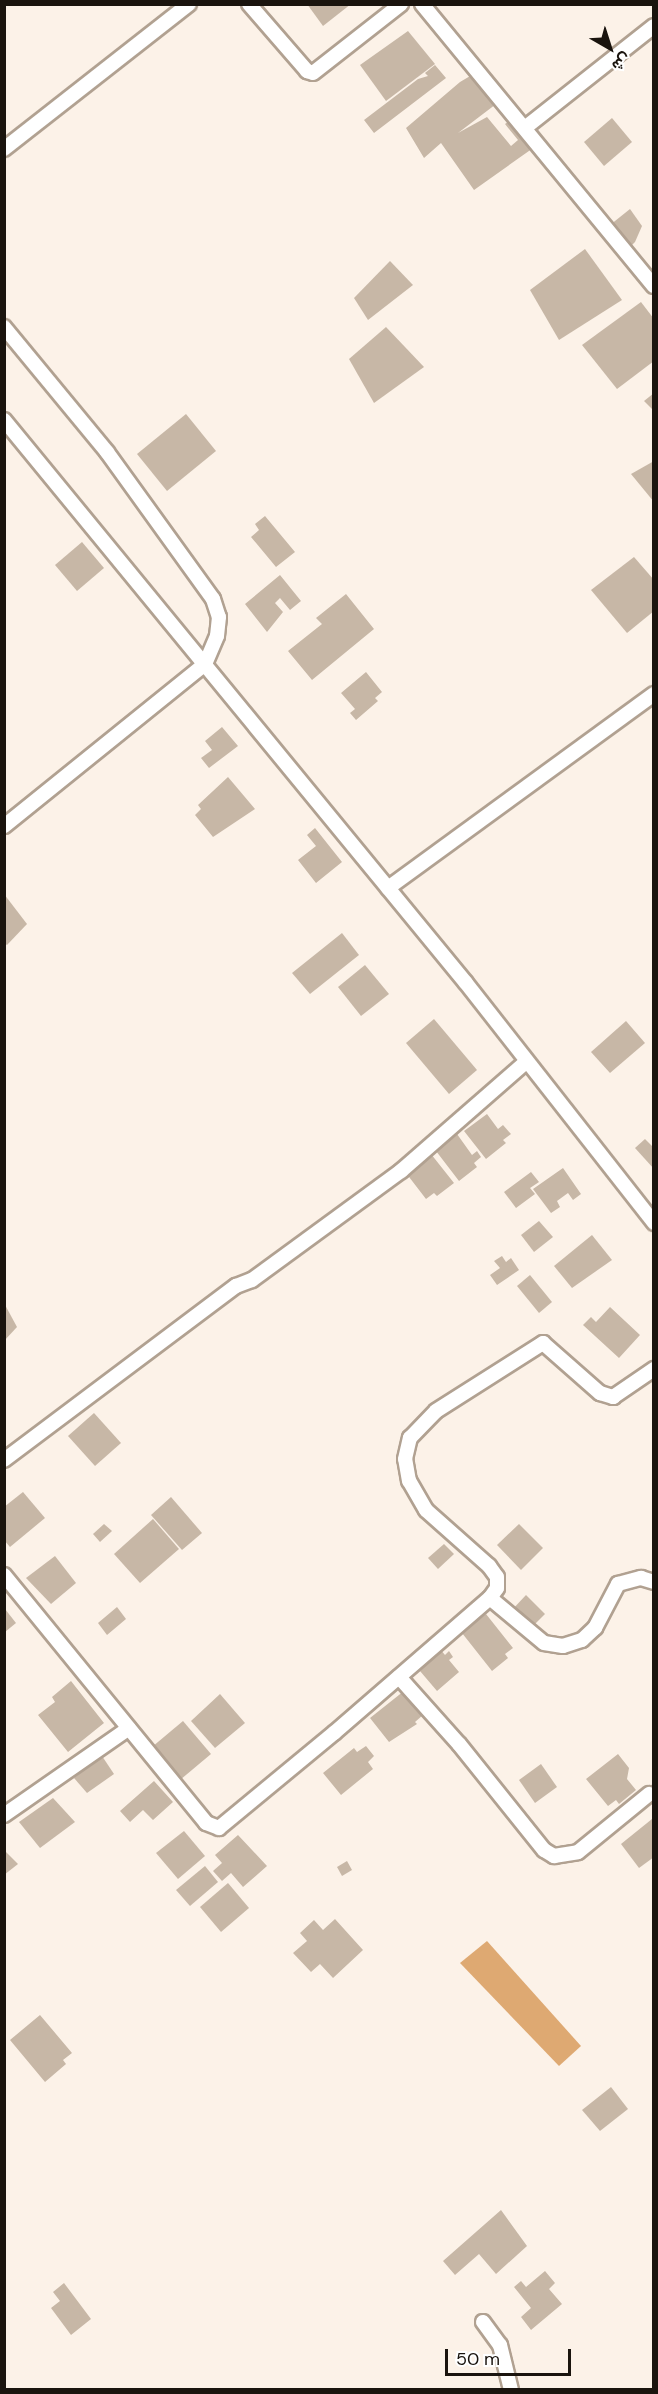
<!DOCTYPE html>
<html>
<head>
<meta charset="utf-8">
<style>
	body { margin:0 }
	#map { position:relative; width:658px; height:2394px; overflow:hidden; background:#fcf2e8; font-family:"DM Sans",Vazirmatn,sans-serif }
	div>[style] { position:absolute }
	.water>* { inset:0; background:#dea972 }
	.building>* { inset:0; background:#c7b7a6 }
	.roads { filter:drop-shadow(2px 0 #b1a191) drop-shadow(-2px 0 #b1a191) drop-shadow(0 2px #b1a191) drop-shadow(0 -2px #b1a191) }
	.street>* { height:14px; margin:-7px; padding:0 7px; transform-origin:7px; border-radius:7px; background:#fff }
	span { translate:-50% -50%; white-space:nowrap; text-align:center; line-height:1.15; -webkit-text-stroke:6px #fff; paint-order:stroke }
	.frame { position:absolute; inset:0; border:6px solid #1a140e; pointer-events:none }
	.north { position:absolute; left:580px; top:18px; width:60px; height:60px; -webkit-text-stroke:4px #fff; paint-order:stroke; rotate:141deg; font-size:16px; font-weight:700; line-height:24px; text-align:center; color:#1a140e }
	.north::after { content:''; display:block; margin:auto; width:21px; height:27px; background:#1a140e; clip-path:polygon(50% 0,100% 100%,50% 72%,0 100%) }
	.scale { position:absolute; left:445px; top:2349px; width:126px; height:27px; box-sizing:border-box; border:3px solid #1a140e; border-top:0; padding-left:8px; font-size:18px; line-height:21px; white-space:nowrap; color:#1a140e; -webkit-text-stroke:4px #fff; paint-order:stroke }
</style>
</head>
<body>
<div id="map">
	<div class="water">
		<i style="clip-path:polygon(487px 1941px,581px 2046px,559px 2066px,460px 1963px)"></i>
	</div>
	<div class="building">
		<i style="clip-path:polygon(307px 4px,351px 4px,323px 26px)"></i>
		<i style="clip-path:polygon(408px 31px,435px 64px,386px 101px,360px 65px)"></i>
		<i style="clip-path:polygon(435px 65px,446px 78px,374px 133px,364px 120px,418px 79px,428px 76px,425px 73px)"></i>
		<i style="clip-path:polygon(482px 69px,504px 98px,458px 133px,487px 117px,511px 146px,518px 140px,505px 124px,513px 118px,536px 146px,474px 190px,441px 143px,424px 158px,406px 128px,460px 82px)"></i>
		<i style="clip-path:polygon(612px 118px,632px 142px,604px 166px,584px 142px)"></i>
		<i style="clip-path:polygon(630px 209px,642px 226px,635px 242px,620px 257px,600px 233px)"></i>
		<i style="clip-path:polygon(585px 249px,622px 300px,559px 340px,530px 290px)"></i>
		<i style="clip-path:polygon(390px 261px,413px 285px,368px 320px,354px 298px)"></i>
		<i style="clip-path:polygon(641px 302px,654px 319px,654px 361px,617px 389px,582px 345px)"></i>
		<i style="clip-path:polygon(386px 327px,424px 367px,374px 403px,349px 359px)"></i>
		<i style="clip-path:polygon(654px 393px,654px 411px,644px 401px)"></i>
		<i style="clip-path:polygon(186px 414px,216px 451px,167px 491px,137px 454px)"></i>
		<i style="clip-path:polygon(654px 461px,654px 502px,631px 474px)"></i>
		<i style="clip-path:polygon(265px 516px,295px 552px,276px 567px,251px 537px,259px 530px,255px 524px)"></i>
		<i style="clip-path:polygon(82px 542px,104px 568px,77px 591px,55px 565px)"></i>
		<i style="clip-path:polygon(634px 557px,654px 580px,654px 611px,627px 633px,591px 590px)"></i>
		<i style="clip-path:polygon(280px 575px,301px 601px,290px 610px,280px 598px,275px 603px,283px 612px,267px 632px,245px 604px)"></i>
		<i style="clip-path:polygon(346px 594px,374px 629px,312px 680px,288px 651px,322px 624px,316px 618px)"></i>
		<i style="clip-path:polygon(366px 672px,382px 692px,375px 698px,378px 701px,356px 720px,350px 713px,355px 709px,341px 693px)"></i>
		<i style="clip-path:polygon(222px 727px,238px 746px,209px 768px,201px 758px,212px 750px,205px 741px)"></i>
		<i style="clip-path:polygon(228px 777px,255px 809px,213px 837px,195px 815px,201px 809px,198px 805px)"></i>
		<i style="clip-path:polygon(315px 828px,342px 862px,316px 883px,298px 860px,316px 846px,307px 835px)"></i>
		<i style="clip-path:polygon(4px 894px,27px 924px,7px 945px,4px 943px)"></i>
		<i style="clip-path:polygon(342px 933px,359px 955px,310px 994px,292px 973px)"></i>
		<i style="clip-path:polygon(365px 965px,389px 994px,361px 1016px,338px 987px)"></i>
		<i style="clip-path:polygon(434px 1019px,477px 1070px,449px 1094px,406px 1043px)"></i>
		<i style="clip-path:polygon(626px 1021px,645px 1043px,610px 1073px,591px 1052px)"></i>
		<i style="clip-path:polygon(487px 1114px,498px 1129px,503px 1125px,511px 1134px,503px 1140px,506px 1143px,486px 1159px,464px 1131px)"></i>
		<i style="clip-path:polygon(457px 1134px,472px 1155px,477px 1151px,481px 1157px,474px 1163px,477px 1167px,459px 1181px,436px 1151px)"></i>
		<i style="clip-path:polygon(645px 1139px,654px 1148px,654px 1169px,635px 1148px)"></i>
		<i style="clip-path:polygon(431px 1154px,454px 1183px,437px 1196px,434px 1193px,426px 1199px,406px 1173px)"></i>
		<i style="clip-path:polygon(563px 1168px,581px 1194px,573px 1200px,568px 1193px,557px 1201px,560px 1207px,551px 1213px,533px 1189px)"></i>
		<i style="clip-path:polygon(531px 1172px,539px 1182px,530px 1188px,535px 1194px,516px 1208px,504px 1192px)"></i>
		<i style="clip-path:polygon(539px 1221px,553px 1237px,534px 1252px,521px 1235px)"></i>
		<i style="clip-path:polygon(592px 1235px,612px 1260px,572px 1288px,554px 1266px)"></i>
		<i style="clip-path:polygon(502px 1256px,506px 1262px,511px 1258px,519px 1270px,497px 1285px,490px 1275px,500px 1268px,494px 1261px)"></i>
		<i style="clip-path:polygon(530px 1275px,552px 1302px,539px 1313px,517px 1286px)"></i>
		<i style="clip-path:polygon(4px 1303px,17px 1327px,4px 1341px)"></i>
		<i style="clip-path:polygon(610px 1307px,640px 1335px,619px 1358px,583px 1325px,591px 1317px,596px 1322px)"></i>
		<i style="clip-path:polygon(94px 1413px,121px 1443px,95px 1466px,68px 1436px)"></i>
		<i style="clip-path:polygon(23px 1492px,45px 1518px,10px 1547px,4px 1540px,4px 1507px)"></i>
		<i style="clip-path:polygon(171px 1497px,202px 1533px,182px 1550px,151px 1515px)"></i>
		<i style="clip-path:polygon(153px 1519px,179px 1549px,140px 1583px,114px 1554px)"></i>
		<i style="clip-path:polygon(104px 1524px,112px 1531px,100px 1542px,93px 1534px)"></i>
		<i style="clip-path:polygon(519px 1524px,543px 1548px,521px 1570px,497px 1545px)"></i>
		<i style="clip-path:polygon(444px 1544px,454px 1554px,438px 1569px,428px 1558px)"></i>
		<i style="clip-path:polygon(55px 1556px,76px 1583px,51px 1604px,26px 1578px)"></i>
		<i style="clip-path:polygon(526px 1595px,545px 1614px,529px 1630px,511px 1611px)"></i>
		<i style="clip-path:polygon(117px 1607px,126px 1619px,107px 1635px,98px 1623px)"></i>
		<i style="clip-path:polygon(5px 1609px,16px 1623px,5px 1632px)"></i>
		<i style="clip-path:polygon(486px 1614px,513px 1648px,505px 1654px,508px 1658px,492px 1671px,462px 1633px)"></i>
		<i style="clip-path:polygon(440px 1649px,445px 1655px,449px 1651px,453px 1657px,449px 1660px,459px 1672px,437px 1691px,420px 1671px)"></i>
		<i style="clip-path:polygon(71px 1681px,104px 1723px,68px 1752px,38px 1715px,55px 1702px,52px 1697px)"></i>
		<i style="clip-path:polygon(404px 1691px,423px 1715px,415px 1722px,417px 1724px,389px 1742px,370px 1718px)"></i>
		<i style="clip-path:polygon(220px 1694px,245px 1723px,215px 1748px,191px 1721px)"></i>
		<i style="clip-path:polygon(183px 1721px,211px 1754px,180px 1780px,152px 1747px)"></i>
		<i style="clip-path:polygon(366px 1746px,374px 1756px,368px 1762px,373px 1769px,341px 1795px,323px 1773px,354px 1748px,357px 1752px)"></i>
		<i style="clip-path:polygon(618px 1754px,629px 1768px,627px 1779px,636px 1790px,619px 1804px,616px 1800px,608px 1806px,586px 1779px)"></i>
		<i style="clip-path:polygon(102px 1756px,114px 1774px,87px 1793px,74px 1778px)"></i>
		<i style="clip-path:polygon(541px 1764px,557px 1787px,535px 1803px,519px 1780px)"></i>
		<i style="clip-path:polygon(154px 1781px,173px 1802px,153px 1820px,143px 1810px,130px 1822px,120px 1811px)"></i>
		<i style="clip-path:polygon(53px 1798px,75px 1822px,40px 1848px,19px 1822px)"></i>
		<i style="clip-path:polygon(652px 1819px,654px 1857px,639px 1868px,621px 1844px)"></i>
		<i style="clip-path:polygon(184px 1831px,205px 1856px,178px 1879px,156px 1853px)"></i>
		<i style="clip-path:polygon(238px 1835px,267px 1866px,243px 1887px,231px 1873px,222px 1881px,213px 1871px,222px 1863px,215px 1855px)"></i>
		<i style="clip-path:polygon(4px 1850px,18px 1864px,4px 1875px)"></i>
		<i style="clip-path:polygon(347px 1861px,352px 1870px,342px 1876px,337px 1867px)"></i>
		<i style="clip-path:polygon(205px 1866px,218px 1882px,190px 1906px,176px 1890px)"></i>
		<i style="clip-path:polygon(228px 1883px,249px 1908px,221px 1932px,200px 1907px)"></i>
		<i style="clip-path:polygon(335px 1919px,363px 1950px,333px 1978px,320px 1964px,311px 1972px,293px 1953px,307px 1941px,300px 1933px,314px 1920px,323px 1930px)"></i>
		<i style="clip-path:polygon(40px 2015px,72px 2053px,63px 2060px,66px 2064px,45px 2082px,10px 2040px)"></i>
		<i style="clip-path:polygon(611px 2087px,628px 2109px,600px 2131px,582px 2110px)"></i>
		<i style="clip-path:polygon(501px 2210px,527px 2246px,496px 2274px,479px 2254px,455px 2275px,443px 2261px)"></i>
		<i style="clip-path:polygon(545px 2271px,555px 2283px,549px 2289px,562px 2304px,531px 2330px,521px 2317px,531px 2308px,514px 2287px,521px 2281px,526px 2287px)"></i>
		<i style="clip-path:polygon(64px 2283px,91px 2319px,71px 2335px,51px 2308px,60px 2301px,53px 2292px)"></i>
	</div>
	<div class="roads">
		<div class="street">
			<i style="left:249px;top:4px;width:89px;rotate:49.1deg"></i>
			<i style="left:307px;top:71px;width:6px;rotate:18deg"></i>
			<i style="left:313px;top:73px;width:112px;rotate:-38.1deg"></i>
			<i style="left:422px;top:4px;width:365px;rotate:50.6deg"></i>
			<i style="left:526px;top:127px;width:163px;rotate:-38.3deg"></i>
			<i style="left:4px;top:149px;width:235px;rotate:-38.1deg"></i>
			<i style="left:4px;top:327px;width:162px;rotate:50.5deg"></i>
			<i style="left:107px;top:452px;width:181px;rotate:54.2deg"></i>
			<i style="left:213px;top:599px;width:19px;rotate:72deg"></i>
			<i style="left:219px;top:617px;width:19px;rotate:96deg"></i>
			<i style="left:217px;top:636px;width:30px;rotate:113deg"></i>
			<i style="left:205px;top:664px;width:258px;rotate:141.1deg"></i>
			<i style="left:4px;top:420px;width:728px;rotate:50.63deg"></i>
			<i style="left:466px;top:983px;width:305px;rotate:51.9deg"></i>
			<i style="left:388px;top:888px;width:329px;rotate:-36.1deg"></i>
			<i style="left:4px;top:1460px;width:290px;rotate:-36.9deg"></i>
			<i style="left:236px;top:1286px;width:17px;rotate:-21deg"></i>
			<i style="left:252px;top:1280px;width:185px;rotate:-36.2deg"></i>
			<i style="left:401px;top:1171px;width:164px;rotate:-41.1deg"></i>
			<i style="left:4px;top:1575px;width:320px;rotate:50.8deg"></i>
			<i style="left:206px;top:1823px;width:14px;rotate:21deg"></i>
			<i style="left:219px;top:1828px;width:149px;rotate:-39.6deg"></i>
			<i style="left:334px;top:1733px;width:206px;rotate:-40.9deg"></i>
			<i style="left:490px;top:1598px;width:12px;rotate:-55deg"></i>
			<i style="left:497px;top:1588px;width:11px;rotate:-90deg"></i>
			<i style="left:497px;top:1577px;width:14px;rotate:-126deg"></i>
			<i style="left:489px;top:1566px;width:84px;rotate:-138.4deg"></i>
			<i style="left:426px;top:1510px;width:34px;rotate:-120deg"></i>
			<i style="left:409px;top:1481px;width:22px;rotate:-100deg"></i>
			<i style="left:405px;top:1459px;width:22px;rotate:-77deg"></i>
			<i style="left:410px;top:1438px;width:37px;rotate:-46deg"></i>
			<i style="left:436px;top:1411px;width:127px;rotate:-32.4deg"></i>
			<i style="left:543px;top:1343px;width:76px;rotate:41.3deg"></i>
			<i style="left:600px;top:1393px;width:14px;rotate:17deg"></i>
			<i style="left:613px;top:1397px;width:50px;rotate:-34.3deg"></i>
			<i style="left:490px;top:1598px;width:70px;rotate:39.8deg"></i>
			<i style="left:544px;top:1643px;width:19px;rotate:9deg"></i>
			<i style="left:563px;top:1646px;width:20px;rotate:-18deg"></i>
			<i style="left:582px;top:1640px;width:18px;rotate:-43deg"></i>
			<i style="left:595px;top:1628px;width:50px;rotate:-62.4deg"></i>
			<i style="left:618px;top:1584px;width:24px;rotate:-15deg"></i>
			<i style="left:641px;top:1578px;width:14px;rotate:17deg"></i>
			<i style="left:399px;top:1677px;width:90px;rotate:48.2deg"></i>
			<i style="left:459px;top:1744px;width:136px;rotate:51.3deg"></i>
			<i style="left:544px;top:1850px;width:12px;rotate:31deg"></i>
			<i style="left:554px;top:1856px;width:24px;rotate:-9deg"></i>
			<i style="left:578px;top:1852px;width:92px;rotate:-39.2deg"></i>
			<i style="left:4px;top:1815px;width:152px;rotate:-34.8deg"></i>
			<i style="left:483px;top:2322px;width:29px;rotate:54deg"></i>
			<i style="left:500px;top:2345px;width:46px;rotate:76.3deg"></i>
		</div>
	</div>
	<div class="frame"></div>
	<div class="north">ش</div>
	<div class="scale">50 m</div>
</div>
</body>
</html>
